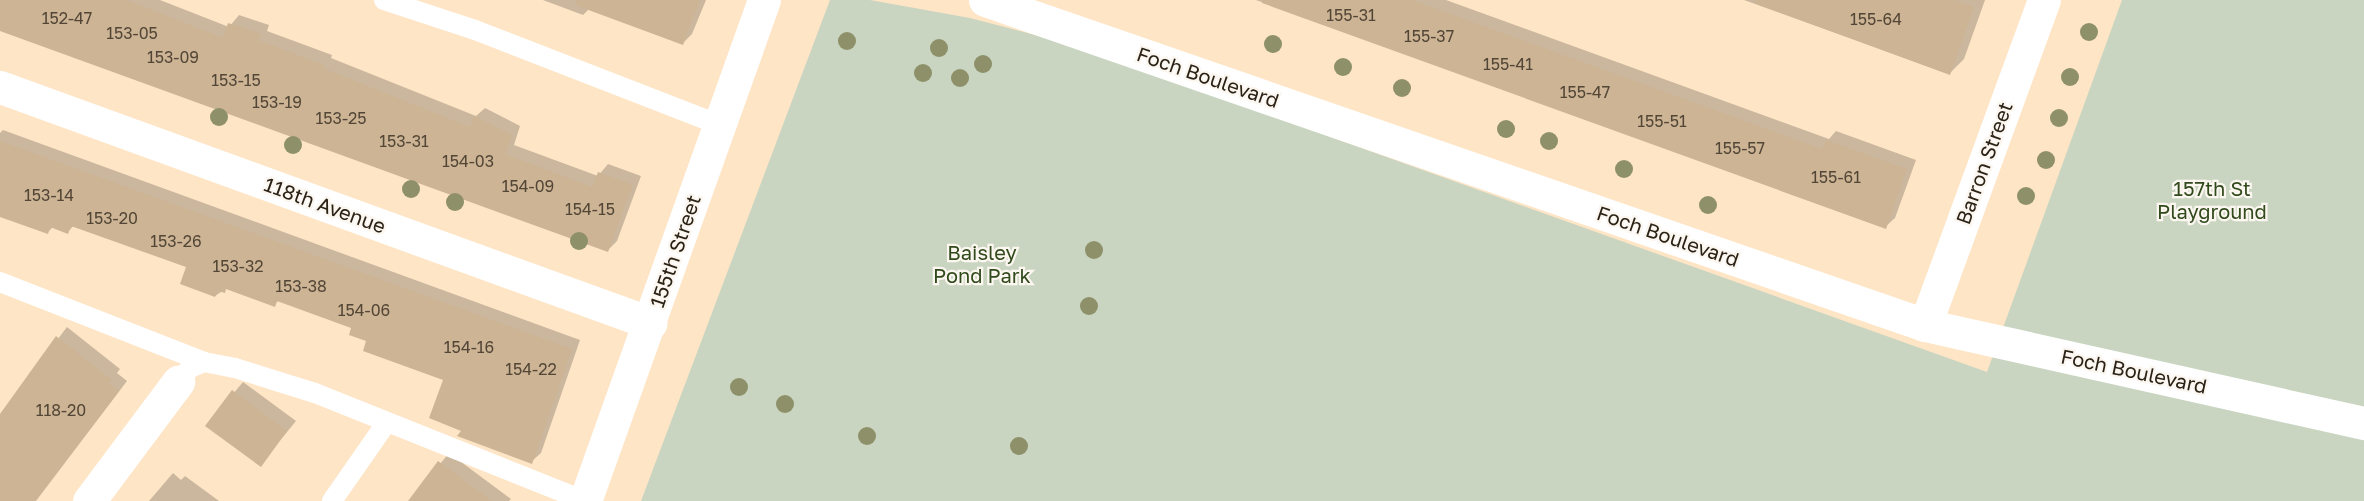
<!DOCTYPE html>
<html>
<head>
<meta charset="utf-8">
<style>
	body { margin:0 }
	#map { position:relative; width:2364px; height:501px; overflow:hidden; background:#fee5c6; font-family:"Golos Text",sans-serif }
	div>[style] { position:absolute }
	.green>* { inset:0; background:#c9d5c1 }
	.shadow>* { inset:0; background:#0003 }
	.building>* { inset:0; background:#ccb495 }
	.service>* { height:20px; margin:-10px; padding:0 10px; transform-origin:10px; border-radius:10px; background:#fff }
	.minor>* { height:33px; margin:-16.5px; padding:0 16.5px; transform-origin:16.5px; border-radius:16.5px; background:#fff }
	.trees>* { width:18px; height:18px; margin:-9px; border-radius:50%; background:#8d9068 }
	span { translate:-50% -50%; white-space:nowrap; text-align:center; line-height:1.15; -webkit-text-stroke:4.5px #fbf6f0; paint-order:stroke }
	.number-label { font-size:16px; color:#534636 }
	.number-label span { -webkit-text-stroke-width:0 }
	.street-label { font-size:20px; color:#2b2216 }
	.park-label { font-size:20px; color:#314a1c }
</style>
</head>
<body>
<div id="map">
	<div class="green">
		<i style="clip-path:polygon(830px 0,870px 0,970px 18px,1074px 45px,1987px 372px,2122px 0,2364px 0,2364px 501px,641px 501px)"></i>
	</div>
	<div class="shadow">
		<i style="clip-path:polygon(0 0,160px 0,229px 27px,239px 15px,269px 25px,267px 31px,332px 55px,331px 58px,476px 116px,485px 108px,520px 126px,514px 145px,598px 176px,608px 164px,641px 176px,617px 241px,608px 250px,0 29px)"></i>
		<i style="clip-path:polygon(543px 0,706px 0,692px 34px,683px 43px,590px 8px,583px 15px)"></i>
		<i style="clip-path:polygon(1256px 0,1446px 0,1829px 139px,1836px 131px,1916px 160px,1895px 218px,1885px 227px)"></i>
		<i style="clip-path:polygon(1744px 0,1985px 0,1964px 59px,1949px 74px)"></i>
		<i style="clip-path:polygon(3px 130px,580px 340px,541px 453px,531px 462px,463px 430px,445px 379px,368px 341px,353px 328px,279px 300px,274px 305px,227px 288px,215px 296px,187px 267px,74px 225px,68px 232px,53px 227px,47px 233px,0 216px,0 133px)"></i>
		<i style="clip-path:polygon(67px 327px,120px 369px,117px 373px,127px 381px,36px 501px,0 501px,0 415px)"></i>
		<i style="clip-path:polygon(243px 382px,296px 421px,260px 465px,207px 425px)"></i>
		<i style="clip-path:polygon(449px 453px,511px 499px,509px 501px,410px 501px)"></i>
		<i style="clip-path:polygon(173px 473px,181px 480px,185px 476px,219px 501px,149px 501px)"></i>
	</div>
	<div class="building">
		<i style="clip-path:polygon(0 0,127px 0,223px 38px,228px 23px,261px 34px,258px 40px,324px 65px,323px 68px,470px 127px,474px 116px,512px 135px,505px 154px,592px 187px,598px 172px,633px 185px,608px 252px,0 31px)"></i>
		<i style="clip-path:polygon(576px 0,700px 0,683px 45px,575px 5px)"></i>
		<i style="clip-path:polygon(1262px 0,1412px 0,1822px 149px,1826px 140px,1907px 169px,1886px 229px,1262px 3px)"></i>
		<i style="clip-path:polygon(1755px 0,1954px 0,1974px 7px,1950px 75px,1754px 3px)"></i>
		<i style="clip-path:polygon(0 141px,572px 349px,532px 464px,457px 436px,461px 431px,429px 418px,443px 380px,363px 351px,366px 341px,349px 335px,351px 328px,277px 301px,275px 307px,226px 289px,225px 293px,218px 291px,215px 297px,180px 284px,186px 267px,71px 226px,68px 234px,50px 227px,48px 234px,0 217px)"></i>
		<i style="clip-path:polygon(56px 336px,112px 380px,109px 383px,119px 391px,35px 501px,0 501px,0 414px)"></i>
		<i style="clip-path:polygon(232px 390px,287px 431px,261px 467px,205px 426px)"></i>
		<i style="clip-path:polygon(438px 461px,492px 501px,408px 501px)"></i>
	</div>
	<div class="service">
		<i style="left:384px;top:0;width:96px;rotate:18.2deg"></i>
		<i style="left:475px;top:30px;width:263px;rotate:21.2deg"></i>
		<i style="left:0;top:282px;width:219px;rotate:21.4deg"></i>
		<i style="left:178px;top:382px;width:18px;rotate:-49deg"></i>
		<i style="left:190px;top:368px;width:15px;rotate:-23deg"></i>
		<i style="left:204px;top:362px;width:32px;rotate:11deg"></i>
		<i style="left:235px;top:368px;width:84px;rotate:17.4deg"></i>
		<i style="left:315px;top:393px;width:291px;rotate:21.8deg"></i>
		<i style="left:332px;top:501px;width:96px;rotate:-55.2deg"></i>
	</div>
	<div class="minor">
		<i style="left:985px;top:0;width:995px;rotate:19.07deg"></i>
		<i style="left:1925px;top:325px;width:450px;rotate:12.6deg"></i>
		<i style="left:0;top:87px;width:692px;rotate:19.95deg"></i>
		<i style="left:1925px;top:325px;width:346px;rotate:-69.9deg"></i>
		<i style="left:89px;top:501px;width:149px;rotate:-53.2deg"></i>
		<i style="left:585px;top:501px;width:532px;rotate:-70.34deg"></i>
	</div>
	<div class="trees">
		<i style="left:2089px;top:32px"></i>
		<i style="left:847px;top:41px"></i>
		<i style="left:1273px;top:44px"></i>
		<i style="left:939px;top:48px"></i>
		<i style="left:983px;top:64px"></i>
		<i style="left:1343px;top:67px"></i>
		<i style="left:923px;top:73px"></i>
		<i style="left:2070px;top:77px"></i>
		<i style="left:960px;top:78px"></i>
		<i style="left:1402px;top:88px"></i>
		<i style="left:219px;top:117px"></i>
		<i style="left:2059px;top:118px"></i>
		<i style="left:1506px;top:129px"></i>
		<i style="left:1549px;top:141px"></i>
		<i style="left:293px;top:145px"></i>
		<i style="left:2046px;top:160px"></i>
		<i style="left:1624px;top:169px"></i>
		<i style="left:411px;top:189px"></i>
		<i style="left:2026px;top:196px"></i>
		<i style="left:455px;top:202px"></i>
		<i style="left:1708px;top:205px"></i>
		<i style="left:579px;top:241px"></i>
		<i style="left:1094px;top:250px"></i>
		<i style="left:1089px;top:306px"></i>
		<i style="left:739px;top:387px"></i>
		<i style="left:785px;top:404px"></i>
		<i style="left:867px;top:436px"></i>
		<i style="left:1019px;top:446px"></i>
	</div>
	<div class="number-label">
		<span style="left:1351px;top:15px">155-31</span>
		<span style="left:67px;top:18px">152-47</span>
		<span style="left:1876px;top:19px">155-64</span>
		<span style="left:132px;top:33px">153-05</span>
		<span style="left:1429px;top:36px">155-37</span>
		<span style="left:173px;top:57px">153-09</span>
		<span style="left:1508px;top:64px">155-41</span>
		<span style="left:236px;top:80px">153-15</span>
		<span style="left:1585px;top:92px">155-47</span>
		<span style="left:277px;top:102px">153-19</span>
		<span style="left:341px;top:118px">153-25</span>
		<span style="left:1662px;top:121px">155-51</span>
		<span style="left:404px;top:141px">153-31</span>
		<span style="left:1740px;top:148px">155-57</span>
		<span style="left:468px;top:161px">154-03</span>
		<span style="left:1836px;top:177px">155-61</span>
		<span style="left:528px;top:186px">154-09</span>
		<span style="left:49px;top:195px">153-14</span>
		<span style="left:590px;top:209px">154-15</span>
		<span style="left:112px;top:218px">153-20</span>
		<span style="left:176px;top:241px">153-26</span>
		<span style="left:238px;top:266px">153-32</span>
		<span style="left:301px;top:286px">153-38</span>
		<span style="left:364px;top:310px">154-06</span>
		<span style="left:469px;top:347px">154-16</span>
		<span style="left:531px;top:369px">154-22</span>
		<span style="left:61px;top:410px">118-20</span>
	</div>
	<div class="street-label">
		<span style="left:1208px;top:77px;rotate:19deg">Foch Boulevard</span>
		<span style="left:1984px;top:163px;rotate:-70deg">Barron Street</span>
		<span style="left:325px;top:205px;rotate:20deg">118th Avenue</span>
		<span style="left:1668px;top:236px;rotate:19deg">Foch Boulevard</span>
		<span style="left:675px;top:251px;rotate:-71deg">155th Street</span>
		<span style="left:2134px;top:371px;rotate:12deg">Foch Boulevard</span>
	</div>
	<div class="park-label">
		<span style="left:2212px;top:200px">157th St<br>Playground</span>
		<span style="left:982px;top:264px">Baisley<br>Pond Park</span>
	</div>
</div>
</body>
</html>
